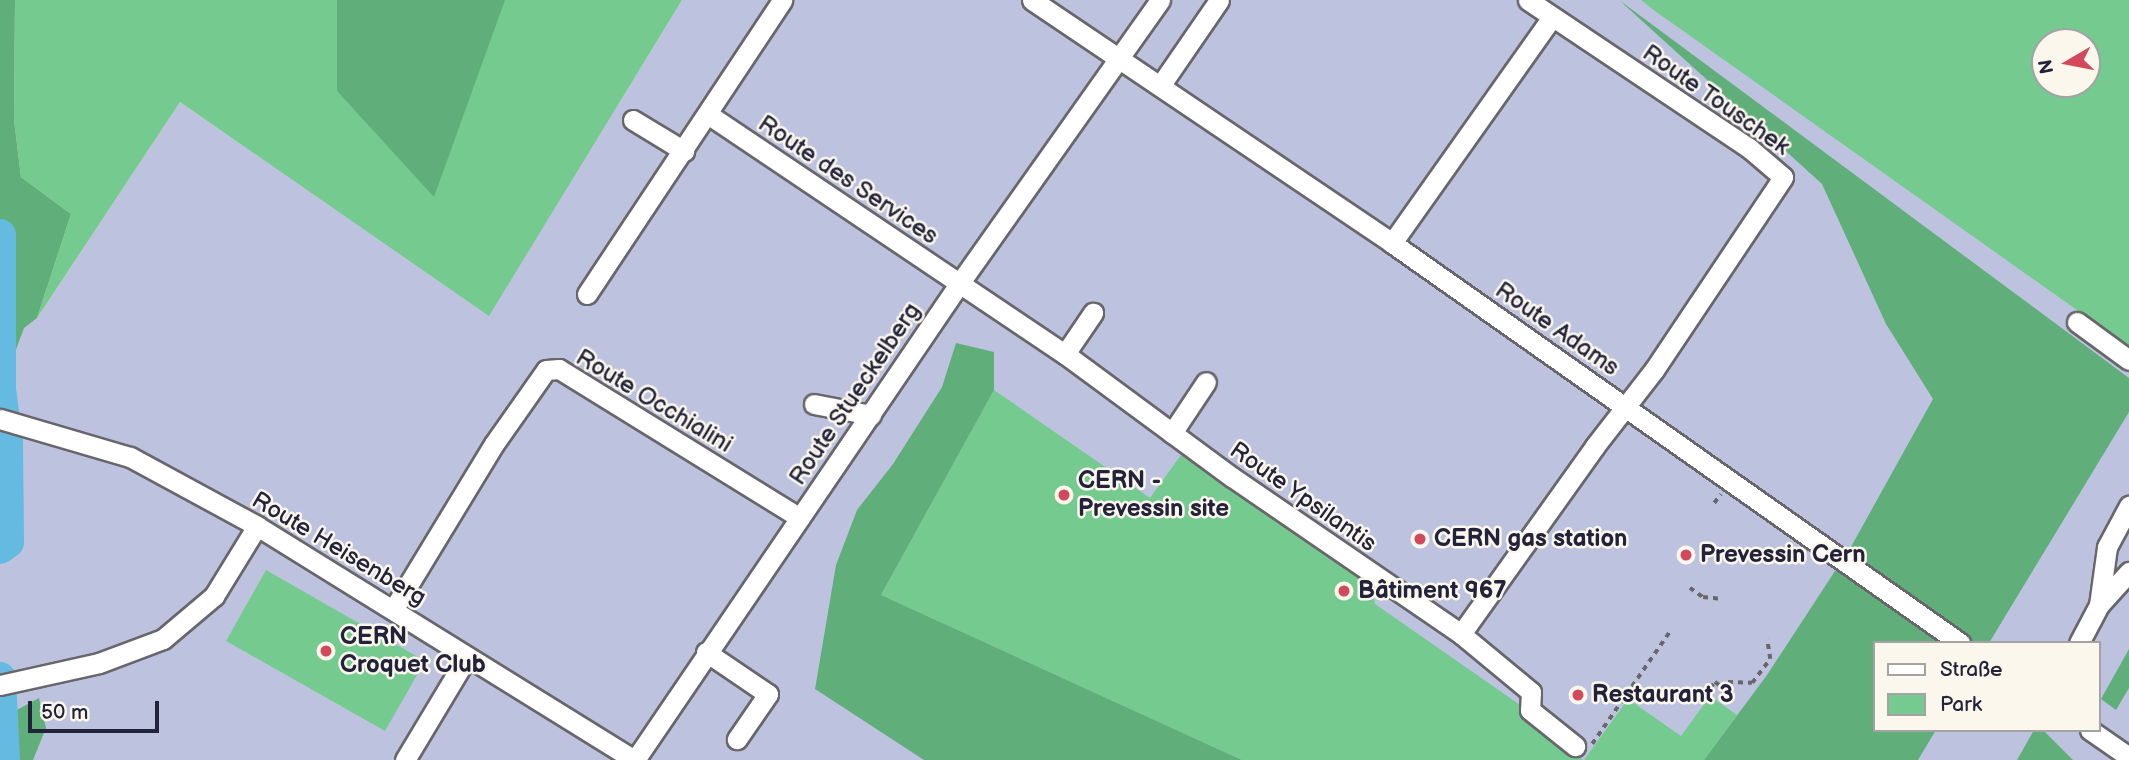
<!DOCTYPE html>
<html>
<head>
<meta charset="utf-8">
<style>
	body { margin:0 }
	#map { position:relative; width:2129px; height:760px; overflow:hidden; background:#eae3c3; font-family:"Balsamiq Sans",sans-serif }
	div>[style] { position:absolute }
	.industrial>* { inset:0; background:#bdc3de }
	.green>* { inset:0; background:#75cb8f }
	.forest>* { inset:0; background:#60af7a }
	.river>* { height:32px; margin:-16px; padding:0 16px; transform-origin:16px; border-radius:16px; background:#65bae2 }
	.path>* { height:3.5px; margin-top:-1.75px; transform-origin:0; background:repeating-linear-gradient(90deg,#68666b 0 5px,transparent 0 10px) }
	.roads { filter:drop-shadow(2px 0 #68666b) drop-shadow(-2px 0 #68666b) drop-shadow(0 2px #68666b) drop-shadow(0 -2px #68666b) }
	.minor>* { height:19px; margin:-9.5px; padding:0 9.5px; transform-origin:9.5px; border-radius:9.5px; background:#fff }
	.dots>* { width:19px; height:19px; translate:-50% -50%; box-sizing:border-box; border:4px solid #fbf7ec; border-radius:50% }
	span { translate:-50% -50%; white-space:nowrap; text-align:center; line-height:1.15; -webkit-text-stroke:5px #fbf7ec; paint-order:stroke }
	.street-label { font-size:24px; color:#22223b }
	.poi-label { font-size:24px; color:#22223b; font-weight:700 }
	.left { translate:0 -50%; text-align:left }
	.legend { position:absolute; left:1873px; top:641px; width:228px; height:91px; box-sizing:border-box; background:#fbf7ec; border:2px solid #a4a2a5; margin:0; padding:9px 12px; list-style:none; font-size:21px; color:#22223b }
	.legend li { display:flex; align-items:center; gap:14px; height:35px }
	.legend b { width:35px; border:2px solid #a4a2a5 }
	.north { position:absolute; left:2031px; top:28px; width:70px; height:70px; box-sizing:border-box; background:#fbf7ec; border:2px solid #a4a2a5; border-radius:50%; rotate:260deg; font-size:19px; font-weight:700; line-height:28px; text-align:center; color:#22223b }
	.north::after { content:''; display:block; margin:auto; width:24px; height:32px; background:#d1495b; clip-path:polygon(50% 0,100% 100%,50% 72%,0 100%) }
	.scale { position:absolute; left:28px; top:701px; width:131px; height:32px; box-sizing:border-box; border:4px solid #22223b; border-top:0; padding-left:9px; font-size:21px; line-height:24px; white-space:nowrap; color:#22223b; -webkit-text-stroke:5px #fbf7ec; paint-order:stroke }
</style>
</head>
<body>
<div id="map">
	<div class="industrial">
		<i style="clip-path:polygon(evenodd,682px 0,1643px 0,2129px 347px,2129px 760px,0 760px,0 335px,37px 318px,180px 102px,489px 315px,682px 0,1875px 643px,2099px 643px,2099px 730px,1875px 730px,1875px 643px)"></i>
	</div>
	<div class="green">
		<i style="clip-path:polygon(15px 0,682px 0,489px 316px,180px 102px,37px 318px,71px 214px,21px 177px,14px 120px)"></i>
		<i style="clip-path:polygon(evenodd,1641px 0,2129px 0,2129px 347px,1655px 11px,1641px 0,2087px 42px,2087px 84px,2045px 84px,2045px 42px,2087px 42px)"></i>
		<i style="clip-path:polygon(994px 390px,1150px 498px,1181px 455px,1371px 584px,1375px 604px,1523px 707px,1526px 719px,1583px 760px,1242px 760px,881px 595px)"></i>
		<i style="clip-path:polygon(266px 570px,425px 661px,385px 731px,226px 641px)"></i>
		<i style="clip-path:polygon(1710px 696px,1737px 715px,1704px 760px,1584px 760px,1628px 699px,1681px 736px)"></i>
	</div>
	<div class="forest">
		<i style="clip-path:polygon(0 0,15px 0,14px 120px,21px 177px,71px 214px,37px 318px,24px 328px,14px 355px,13px 404px,0 401px)"></i>
		<i style="clip-path:polygon(337px 0,505px 0,434px 197px,337px 91px)"></i>
		<i style="clip-path:polygon(1619px 0,2129px 378px,2129px 412px,1989px 643px,1875px 643px,1875px 730px,1936px 730px,1918px 760px,1704px 760px,1767px 675px,1852px 545px,1933px 399px,1886px 324px,1822px 184px)"></i>
		<i style="clip-path:polygon(956px 343px,994px 352px,994px 390px,881px 595px,1242px 760px,924px 760px,815px 689px,836px 565px,857px 510px,893px 464px,942px 387px)"></i>
		<i style="clip-path:polygon(2129px 649px,2129px 688px,2116px 710px,2101px 699px)"></i>
		<i style="clip-path:polygon(39px 698px,46px 728px,33px 760px,0 760px,0 719px)"></i>
		<i style="clip-path:polygon(2034px 730px,2043px 730px,2073px 760px,2017px 760px)"></i>
	</div>
	<div class="river">
		<i style="left:0;top:235px;width:154px;rotate:90deg"></i>
		<i style="left:0;top:389px;width:53px;rotate:82.5deg"></i>
		<i style="left:7px;top:442px;width:100px;rotate:89.4deg"></i>
		<i style="left:8px;top:542px;width:10px;rotate:143deg"></i>
		<i style="left:0;top:678px;width:82px;rotate:87.2deg"></i>
	</div>
	<div class="path">
		<i style="left:1714px;top:503px;width:11px;rotate:-52deg"></i>
		<i style="left:1690px;top:588px;width:16px;rotate:35deg"></i>
		<i style="left:1703px;top:597px;width:20px;rotate:6deg"></i>
		<i style="left:1710px;top:688px;width:8px;rotate:-50deg"></i>
		<i style="left:1715px;top:682px;width:10px;rotate:37deg"></i>
		<i style="left:1723px;top:688px;width:8px;rotate:-50deg"></i>
		<i style="left:1728px;top:682px;width:24px;rotate:2deg"></i>
		<i style="left:1752px;top:683px;width:30px;rotate:-53deg"></i>
		<i style="left:1770px;top:659px;width:20px;rotate:-99deg"></i>
		<i style="left:1612px;top:700px;width:9px;rotate:32deg"></i>
		<i style="left:1592px;top:744px;width:139px;rotate:-55.3deg"></i>
	</div>
	<div class="roads">
		<div class="minor">
			<i style="left:1032px;top:0;width:434px;rotate:34deg"></i>
			<i style="left:1392px;top:243px;width:695px;rotate:35.15deg"></i>
			<i style="left:1160px;top:86px;width:104px;rotate:-55.5deg"></i>
			<i style="left:709px;top:115px;width:429px;rotate:33.9deg"></i>
			<i style="left:1065px;top:354px;width:207px;rotate:36.4deg"></i>
			<i style="left:1232px;top:477px;width:278px;rotate:34.4deg"></i>
			<i style="left:1461px;top:634px;width:231px;rotate:-54.5deg"></i>
			<i style="left:1595px;top:446px;width:96px;rotate:-52.2deg"></i>
			<i style="left:1654px;top:370px;width:232px;rotate:-56.2deg"></i>
			<i style="left:1783px;top:177px;width:45px;rotate:-139.5deg"></i>
			<i style="left:1749px;top:148px;width:266px;rotate:-146.2deg"></i>
			<i style="left:633px;top:120px;width:60px;rotate:31.3deg"></i>
			<i style="left:1392px;top:243px;width:277px;rotate:-54.7deg"></i>
			<i style="left:587px;top:294px;width:353px;rotate:-56.4deg"></i>
			<i style="left:2077px;top:322px;width:64px;rotate:36.2deg"></i>
			<i style="left:1065px;top:354px;width:50px;rotate:-55.7deg"></i>
			<i style="left:814px;top:404px;width:58px;rotate:10.9deg"></i>
			<i style="left:0;top:419px;width:135px;rotate:16.3deg"></i>
			<i style="left:130px;top:457px;width:145px;rotate:28.5deg"></i>
			<i style="left:257px;top:526px;width:445px;rotate:31.8deg"></i>
			<i style="left:1172px;top:433px;width:61px;rotate:-56.3deg"></i>
			<i style="left:2099px;top:605px;width:59px;rotate:-82.1deg"></i>
			<i style="left:2107px;top:547px;width:47px;rotate:-61.8deg"></i>
			<i style="left:393px;top:610px;width:194px;rotate:-58.7deg"></i>
			<i style="left:494px;top:444px;width:90px;rotate:-54.9deg"></i>
			<i style="left:546px;top:370px;width:13px;rotate:-4deg"></i>
			<i style="left:559px;top:369px;width:283px;rotate:31.7deg"></i>
			<i style="left:1461px;top:634px;width:91px;rotate:39.6deg"></i>
			<i style="left:1531px;top:692px;width:18px;rotate:93deg"></i>
			<i style="left:1530px;top:710px;width:58px;rotate:38.7deg"></i>
			<i style="left:2079px;top:643px;width:43px;rotate:-62.2deg"></i>
			<i style="left:2099px;top:605px;width:45px;rotate:-47.7deg"></i>
			<i style="left:706px;top:652px;width:75px;rotate:34.1deg"></i>
			<i style="left:768px;top:694px;width:55px;rotate:124.6deg"></i>
			<i style="left:0;top:685px;width:101px;rotate:-12.5deg"></i>
			<i style="left:99px;top:663px;width:68px;rotate:-20.6deg"></i>
			<i style="left:163px;top:639px;width:67px;rotate:-40.1deg"></i>
			<i style="left:214px;top:596px;width:82px;rotate:-58.4deg"></i>
			<i style="left:2090px;top:730px;width:47px;rotate:34.7deg"></i>
			<i style="left:405px;top:760px;width:120px;rotate:-59deg"></i>
			<i style="left:635px;top:760px;width:576px;rotate:-55.76deg"></i>
			<i style="left:959px;top:284px;width:348px;rotate:-54.7deg"></i>
		</div>
	</div>
	<div class="dots">
		<i style="left:1064px;top:495px;background:#d1495b"></i>
		<i style="left:1420px;top:539px;background:#d1495b"></i>
		<i style="left:1686px;top:555px;background:#d1495b"></i>
		<i style="left:1344px;top:591px;background:#d1495b"></i>
		<i style="left:326px;top:651px;background:#d1495b"></i>
		<i style="left:1578px;top:695px;background:#d1495b"></i>
	</div>
	<div class="street-label">
		<span style="left:1716px;top:100px;rotate:35deg">Route Touschek</span>
		<span style="left:848px;top:180px;rotate:34deg">Route des Services</span>
		<span style="left:1557px;top:329px;rotate:35deg">Route Adams</span>
		<span style="left:855px;top:394px;rotate:-56deg">Route Stueckelberg</span>
		<span style="left:654px;top:401px;rotate:31deg">Route Occhialini</span>
		<span style="left:1303px;top:497px;rotate:35deg">Route Ypsilantis</span>
		<span style="left:339px;top:549px;rotate:31deg">Route Heisenberg</span>
	</div>
	<div class="poi-label">
		<span class="left" style="left:1078px;top:495px">CERN -<br>Prevessin site</span>
		<span class="left" style="left:1434px;top:539px">CERN gas station</span>
		<span class="left" style="left:1700px;top:555px">Prevessin Cern</span>
		<span class="left" style="left:1358px;top:591px">Bâtiment 967</span>
		<span class="left" style="left:340px;top:651px">CERN<br>Croquet Club</span>
		<span class="left" style="left:1592px;top:695px">Restaurant 3</span>
	</div>
	<ul class="legend">
	<li><b style="height:9px;background:#fff"></b>Straße</li>
	<li><b style="height:19px;background:#75cb8f"></b>Park</li>
	</ul>
	<div class="north">N</div>
	<div class="scale">50 m</div>
</div>
</body>
</html>
